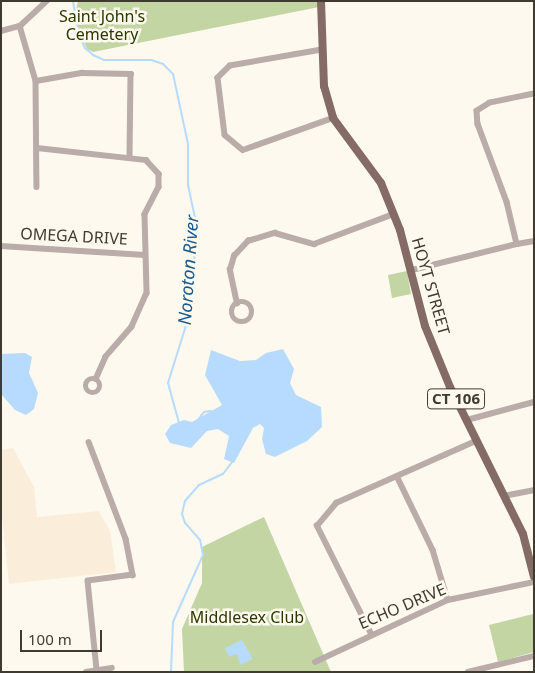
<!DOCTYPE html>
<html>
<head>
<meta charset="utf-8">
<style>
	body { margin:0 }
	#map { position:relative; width:535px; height:673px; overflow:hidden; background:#fef9ee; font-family:"Noto Sans",sans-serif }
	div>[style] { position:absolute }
	.industrial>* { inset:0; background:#faeeda }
	.green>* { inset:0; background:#c2d5a3 }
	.water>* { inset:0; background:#b6dbfe }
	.stream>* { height:2px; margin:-1px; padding:0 1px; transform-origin:1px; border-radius:1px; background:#b6dbfe }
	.minor>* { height:5.5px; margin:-2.75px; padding:0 2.75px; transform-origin:2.75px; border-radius:2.75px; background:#baaca8 }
	.minor>.ring { margin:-2.75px; padding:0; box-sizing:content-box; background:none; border:5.5px solid #baaca8; border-radius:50% }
	.major>* { height:8px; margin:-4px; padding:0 4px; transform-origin:4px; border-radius:4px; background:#846b65 }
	span { translate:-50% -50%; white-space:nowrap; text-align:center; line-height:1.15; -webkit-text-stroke:5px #fef9ee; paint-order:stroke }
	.shield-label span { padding:1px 4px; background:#fef9ee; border:1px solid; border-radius:4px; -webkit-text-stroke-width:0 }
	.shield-label { font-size:15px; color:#403b30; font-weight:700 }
	.park-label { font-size:16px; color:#2a3900 }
	.street-label { font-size:16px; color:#403b30 }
	.water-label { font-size:18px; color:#175a8f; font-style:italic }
	.frame { position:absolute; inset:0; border:2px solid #403b30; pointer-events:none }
	.scale { position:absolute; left:20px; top:630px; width:82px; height:22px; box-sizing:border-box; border:2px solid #403b30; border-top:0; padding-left:6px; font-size:15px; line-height:18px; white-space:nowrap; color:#403b30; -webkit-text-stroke:4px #fef9ee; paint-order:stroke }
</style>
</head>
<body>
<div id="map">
	<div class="industrial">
		<i style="clip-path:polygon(13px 448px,34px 487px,37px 517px,99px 511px,110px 531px,116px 572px,9px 584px,1px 506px,1px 450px)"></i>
	</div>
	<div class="green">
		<i style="clip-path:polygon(78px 1px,319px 1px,319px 7px,93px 52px,87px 49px,74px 20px)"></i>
		<i style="clip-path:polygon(407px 271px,411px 294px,392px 298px,388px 275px)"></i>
		<i style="clip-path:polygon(264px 517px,331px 672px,184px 672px,182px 629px,202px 583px,202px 547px)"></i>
		<i style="clip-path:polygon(533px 614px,534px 652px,498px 662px,489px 625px)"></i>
	</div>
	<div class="water">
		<i style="clip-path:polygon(283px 349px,294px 369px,290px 383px,296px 395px,321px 407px,322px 427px,307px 441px,275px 457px,266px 454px,262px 439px,264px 428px,260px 424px,253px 428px,234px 463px,224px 459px,229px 436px,218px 429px,207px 431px,191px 448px,170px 443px,165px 434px,171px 425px,184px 420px,192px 422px,222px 405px,205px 375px,211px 350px,240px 361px,256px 360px,266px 353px)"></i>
		<i style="clip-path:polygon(25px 353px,32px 357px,29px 373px,38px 393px,34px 409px,26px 415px,15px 410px,1px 394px,1px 354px)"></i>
		<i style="clip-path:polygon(242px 640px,253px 659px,240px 665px,237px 654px,229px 657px,225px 648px)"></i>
	</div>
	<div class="stream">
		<i style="left:73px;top:1px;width:32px;rotate:81deg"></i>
		<i style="left:78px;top:33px;width:17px;rotate:65deg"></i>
		<i style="left:85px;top:48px;width:11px;rotate:41deg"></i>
		<i style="left:93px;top:55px;width:12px;rotate:24deg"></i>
		<i style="left:104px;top:60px;width:47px"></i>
		<i style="left:151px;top:60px;width:13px;rotate:18deg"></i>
		<i style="left:163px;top:64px;width:14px;rotate:45deg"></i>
		<i style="left:173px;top:74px;width:72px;rotate:77.9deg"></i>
		<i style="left:188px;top:144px;width:41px;rotate:90deg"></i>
		<i style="left:188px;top:185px;width:33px;rotate:78deg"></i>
		<i style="left:195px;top:217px;width:25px;rotate:88deg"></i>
		<i style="left:196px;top:242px;width:77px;rotate:95.9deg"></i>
		<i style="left:188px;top:319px;width:67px;rotate:107.4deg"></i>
		<i style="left:168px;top:383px;width:41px;rotate:74.6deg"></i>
		<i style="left:197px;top:421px;width:11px;rotate:-52deg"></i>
		<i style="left:204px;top:412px;width:7px;rotate:-8deg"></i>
		<i style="left:171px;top:672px;width:50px;rotate:-87.7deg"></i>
		<i style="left:173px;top:622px;width:73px;rotate:-65.9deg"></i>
		<i style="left:203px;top:555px;width:15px;rotate:-101deg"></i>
		<i style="left:200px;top:540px;width:23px;rotate:-131deg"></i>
		<i style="left:185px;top:523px;width:9px;rotate:-108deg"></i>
		<i style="left:182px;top:514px;width:13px;rotate:-77deg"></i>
		<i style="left:185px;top:501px;width:21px;rotate:-49deg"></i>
		<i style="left:199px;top:485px;width:26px;rotate:-25deg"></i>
		<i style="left:223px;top:474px;width:15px;rotate:-53deg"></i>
	</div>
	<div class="minor">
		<i style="left:20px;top:26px;width:57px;rotate:73.8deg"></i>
		<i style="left:36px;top:81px;width:106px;rotate:89.5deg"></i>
		<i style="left:1px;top:31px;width:20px;rotate:-15deg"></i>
		<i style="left:20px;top:26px;width:37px;rotate:-43deg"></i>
		<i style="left:322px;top:50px;width:93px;rotate:170.1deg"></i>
		<i style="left:230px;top:66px;width:17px;rotate:135deg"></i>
		<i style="left:218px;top:78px;width:57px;rotate:83deg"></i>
		<i style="left:225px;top:135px;width:23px;rotate:40deg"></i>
		<i style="left:243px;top:150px;width:96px;rotate:-19.6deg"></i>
		<i style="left:36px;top:81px;width:47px;rotate:-9.9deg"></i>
		<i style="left:82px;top:73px;width:49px;rotate:1.2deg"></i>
		<i style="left:131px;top:74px;width:83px;rotate:90.7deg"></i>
		<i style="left:534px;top:94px;width:45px;rotate:168.4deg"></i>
		<i style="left:490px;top:103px;width:15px;rotate:148deg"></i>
		<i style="left:477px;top:111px;width:13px;rotate:86deg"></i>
		<i style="left:478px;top:124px;width:83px;rotate:69.6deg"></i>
		<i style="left:507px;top:202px;width:43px;rotate:76.6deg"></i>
		<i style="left:517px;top:244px;width:17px;rotate:-10deg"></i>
		<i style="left:37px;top:148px;width:110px;rotate:6.3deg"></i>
		<i style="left:146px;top:160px;width:19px;rotate:47deg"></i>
		<i style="left:159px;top:174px;width:13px;rotate:90deg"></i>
		<i style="left:159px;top:187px;width:31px;rotate:117deg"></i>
		<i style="left:145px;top:215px;width:78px;rotate:88.5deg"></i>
		<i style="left:147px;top:293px;width:37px;rotate:114deg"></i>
		<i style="left:132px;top:327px;width:40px;rotate:131deg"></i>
		<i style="left:106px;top:357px;width:24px;rotate:114deg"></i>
		<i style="left:1px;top:246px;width:144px;rotate:3.6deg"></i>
		<i style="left:412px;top:270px;width:108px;rotate:-13.9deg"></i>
		<i class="ring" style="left:232px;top:302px;width:14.5px;height:14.5px"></i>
		<i style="left:237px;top:304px;width:35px;rotate:-102deg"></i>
		<i style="left:230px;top:270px;width:15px;rotate:-74deg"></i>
		<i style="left:234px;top:256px;width:21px;rotate:-47deg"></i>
		<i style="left:248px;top:241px;width:28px;rotate:-17deg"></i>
		<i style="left:275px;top:233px;width:41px;rotate:15.8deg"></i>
		<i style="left:314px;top:244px;width:85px;rotate:-20.6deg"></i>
		<i class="ring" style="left:86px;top:379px;width:8.5px;height:8.5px"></i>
		<i style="left:467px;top:420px;width:69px;rotate:-15deg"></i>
		<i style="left:89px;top:442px;width:104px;rotate:69.1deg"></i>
		<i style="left:126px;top:539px;width:37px;rotate:79deg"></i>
		<i style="left:133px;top:575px;width:45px;rotate:172.4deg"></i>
		<i style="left:88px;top:581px;width:89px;rotate:84.2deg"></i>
		<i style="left:397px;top:476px;width:82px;rotate:64.1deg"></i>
		<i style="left:433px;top:550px;width:52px;rotate:73.3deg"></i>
		<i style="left:504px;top:496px;width:31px;rotate:-11deg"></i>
		<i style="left:371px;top:634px;width:121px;rotate:-116.6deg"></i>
		<i style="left:317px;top:526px;width:30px;rotate:-50deg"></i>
		<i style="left:336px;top:503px;width:153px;rotate:-23.9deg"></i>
		<i style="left:315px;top:662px;width:147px;rotate:-25deg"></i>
		<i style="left:448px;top:600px;width:88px;rotate:-11.8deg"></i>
		<i style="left:86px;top:672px;width:26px;rotate:-9deg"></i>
		<i style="left:468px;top:672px;width:68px;rotate:-13.6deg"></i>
	</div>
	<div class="major">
		<i style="left:321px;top:1px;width:85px;rotate:88deg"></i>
		<i style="left:324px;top:86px;width:33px;rotate:74deg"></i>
		<i style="left:333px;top:118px;width:81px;rotate:53.6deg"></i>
		<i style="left:381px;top:183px;width:51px;rotate:68deg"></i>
		<i style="left:400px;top:230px;width:99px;rotate:75.4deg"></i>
		<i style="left:425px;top:326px;width:66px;rotate:67.7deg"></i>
		<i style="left:450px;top:387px;width:164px;rotate:63.6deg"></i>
		<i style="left:523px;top:534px;width:44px;rotate:75.7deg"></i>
	</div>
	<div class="shield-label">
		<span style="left:456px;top:399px">CT 106</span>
	</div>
	<div class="park-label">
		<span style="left:102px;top:25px">Saint John's<br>Cemetery</span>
		<span style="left:247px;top:617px">Middlesex Club</span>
	</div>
	<div class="street-label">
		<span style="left:74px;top:236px;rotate:3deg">OMEGA DRIVE</span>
		<span style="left:431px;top:286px;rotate:74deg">HOYT STREET</span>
		<span style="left:402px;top:606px;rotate:-23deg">ECHO DRIVE</span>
	</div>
	<div class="water-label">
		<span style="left:188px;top:270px;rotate:-86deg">Noroton River</span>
	</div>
	<div class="frame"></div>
	<div class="scale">100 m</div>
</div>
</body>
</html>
